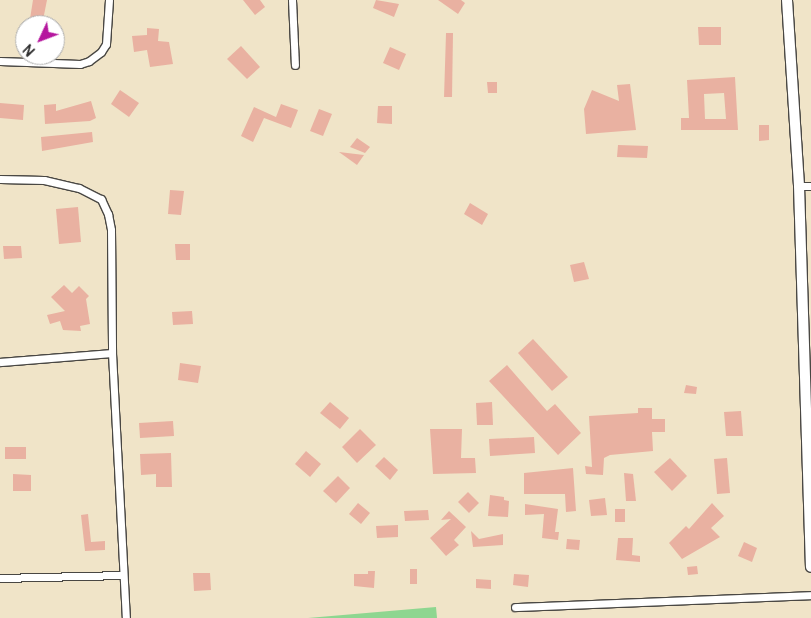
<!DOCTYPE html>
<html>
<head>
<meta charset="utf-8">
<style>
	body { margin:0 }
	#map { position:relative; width:811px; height:618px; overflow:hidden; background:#f0e4c8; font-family:Pangolin,sans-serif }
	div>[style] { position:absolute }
	.green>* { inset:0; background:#8ed690 }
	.building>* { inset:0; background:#e9b1a1 }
	.roads { filter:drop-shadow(1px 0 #494743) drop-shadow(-1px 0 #494743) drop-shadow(0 1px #494743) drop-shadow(0 -1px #494743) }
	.minor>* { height:7px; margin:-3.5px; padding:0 3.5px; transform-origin:3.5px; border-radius:3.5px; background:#fff }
	.secondary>* { height:10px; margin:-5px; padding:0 5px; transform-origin:5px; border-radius:5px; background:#fff }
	span { translate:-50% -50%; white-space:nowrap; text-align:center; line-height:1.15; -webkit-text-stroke:4px #fff; paint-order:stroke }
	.north { position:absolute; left:15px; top:15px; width:50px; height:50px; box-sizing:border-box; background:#fff; border:1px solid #aaa; border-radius:50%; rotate:227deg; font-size:14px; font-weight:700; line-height:20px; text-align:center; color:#2b2b2b }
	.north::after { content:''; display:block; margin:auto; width:18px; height:22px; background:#b5179e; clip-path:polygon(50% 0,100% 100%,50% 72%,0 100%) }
</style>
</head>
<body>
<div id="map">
	<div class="green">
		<i style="clip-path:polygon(436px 607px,437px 618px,308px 618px)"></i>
	</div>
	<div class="building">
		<i style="clip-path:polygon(33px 0,47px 0,42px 25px,29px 25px)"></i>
		<i style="clip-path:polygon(243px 0,260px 0,265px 7px,255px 15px)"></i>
		<i style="clip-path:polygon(376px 0,399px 4px,394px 17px,373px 8px)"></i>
		<i style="clip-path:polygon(438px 0,461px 0,465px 3px,458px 14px)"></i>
		<i style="clip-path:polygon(698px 27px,721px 27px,721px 45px,699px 45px)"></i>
		<i style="clip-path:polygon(147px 28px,159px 29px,158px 41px,169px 42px,173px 64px,150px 67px,147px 50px,134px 52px,132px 36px,147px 35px)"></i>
		<i style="clip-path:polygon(446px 33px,453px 33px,452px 97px,444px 97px)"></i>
		<i style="clip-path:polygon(241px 46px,260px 67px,247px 79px,227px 59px)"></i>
		<i style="clip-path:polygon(390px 47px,406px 54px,399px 70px,383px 63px)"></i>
		<i style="clip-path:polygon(evenodd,735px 77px,738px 130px,681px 130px,681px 118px,689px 118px,687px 80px,735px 77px,724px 93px,726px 119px,705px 119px,704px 94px,724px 93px)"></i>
		<i style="clip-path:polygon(487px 82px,497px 82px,497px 93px,488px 93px)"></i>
		<i style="clip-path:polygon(630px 84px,636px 130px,586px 134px,584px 109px,592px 90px,619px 101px,617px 85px)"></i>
		<i style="clip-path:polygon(120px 90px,139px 103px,129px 117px,111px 104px)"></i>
		<i style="clip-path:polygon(91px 101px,96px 118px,90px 121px,45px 124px,44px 105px,56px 104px,56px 111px)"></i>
		<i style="clip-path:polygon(0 103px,24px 105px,23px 120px,0 118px)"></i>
		<i style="clip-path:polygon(281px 104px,298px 110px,291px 128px,264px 118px,253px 142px,241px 136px,254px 107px,276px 117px)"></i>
		<i style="clip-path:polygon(378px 106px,392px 106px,392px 124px,377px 123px)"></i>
		<i style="clip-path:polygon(319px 109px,332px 114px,323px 136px,310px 131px)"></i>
		<i style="clip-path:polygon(759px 125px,769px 125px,769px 140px,759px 141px)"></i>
		<i style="clip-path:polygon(92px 132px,93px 142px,42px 151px,41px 137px)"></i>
		<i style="clip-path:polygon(357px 138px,370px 147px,365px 153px,350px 147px)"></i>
		<i style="clip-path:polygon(618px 145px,648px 146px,647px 158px,617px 157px)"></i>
		<i style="clip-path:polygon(339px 152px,364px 155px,357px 165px)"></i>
		<i style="clip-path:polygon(170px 190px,184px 191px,181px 215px,168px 214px)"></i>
		<i style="clip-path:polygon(470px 203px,488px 214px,482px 225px,464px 214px)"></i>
		<i style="clip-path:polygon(78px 207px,81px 242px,59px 244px,56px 209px)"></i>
		<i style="clip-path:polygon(175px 244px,190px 244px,190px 260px,176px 260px)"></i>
		<i style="clip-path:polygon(3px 246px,21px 246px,22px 258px,4px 259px)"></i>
		<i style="clip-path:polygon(584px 262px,589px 279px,574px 282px,570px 265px)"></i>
		<i style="clip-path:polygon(64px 285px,72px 293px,79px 286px,89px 296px,86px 299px,90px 324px,80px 326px,81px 331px,63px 330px,60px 321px,50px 324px,47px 315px,65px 311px,51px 297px)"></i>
		<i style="clip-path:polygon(192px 311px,193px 324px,173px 325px,172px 312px)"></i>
		<i style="clip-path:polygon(533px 339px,568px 377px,552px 391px,518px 353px)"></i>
		<i style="clip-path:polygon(180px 363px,201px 366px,198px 383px,178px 380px)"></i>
		<i style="clip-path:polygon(507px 365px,547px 411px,555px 404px,581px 433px,558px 455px,489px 381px)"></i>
		<i style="clip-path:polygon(686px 385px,697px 387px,696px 394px,684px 393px)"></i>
		<i style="clip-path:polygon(330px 402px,349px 418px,340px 429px,320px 413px)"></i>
		<i style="clip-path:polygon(492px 402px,493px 425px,477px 425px,476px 403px)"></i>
		<i style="clip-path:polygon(638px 408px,652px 408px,652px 419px,665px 419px,665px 432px,652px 432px,653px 451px,610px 455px,604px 458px,603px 475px,586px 474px,585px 466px,592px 467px,589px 416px,638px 413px)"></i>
		<i style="clip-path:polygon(741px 411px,743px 436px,726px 436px,724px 412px)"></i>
		<i style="clip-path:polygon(173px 421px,174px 436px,140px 438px,139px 423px)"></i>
		<i style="clip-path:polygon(360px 429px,376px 445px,357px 463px,342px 447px)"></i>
		<i style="clip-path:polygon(430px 429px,462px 429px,461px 458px,475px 458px,476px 473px,433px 474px)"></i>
		<i style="clip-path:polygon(534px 437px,535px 453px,490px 456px,489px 439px)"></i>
		<i style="clip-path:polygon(5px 447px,26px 447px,26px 459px,5px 459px)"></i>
		<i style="clip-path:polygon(306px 451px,321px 464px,310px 477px,295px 464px)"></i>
		<i style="clip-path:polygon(171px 453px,172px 487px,156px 487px,156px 474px,141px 475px,140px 454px)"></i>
		<i style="clip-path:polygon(384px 457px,398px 470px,390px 480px,375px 466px)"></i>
		<i style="clip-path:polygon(670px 458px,687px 476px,672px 491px,654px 472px)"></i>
		<i style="clip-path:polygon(727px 458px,730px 493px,717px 494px,714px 459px)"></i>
		<i style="clip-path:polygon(573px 468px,576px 511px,566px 512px,565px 494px,524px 494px,524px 473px)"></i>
		<i style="clip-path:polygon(624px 473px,633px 474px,636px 501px,626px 501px)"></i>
		<i style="clip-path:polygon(13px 474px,31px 475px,31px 491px,13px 491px)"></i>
		<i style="clip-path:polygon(338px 476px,350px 488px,336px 503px,323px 491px)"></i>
		<i style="clip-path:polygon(468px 492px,479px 503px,469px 513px,458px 502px)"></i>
		<i style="clip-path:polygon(490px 495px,504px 497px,504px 500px,509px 501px,508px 517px,488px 516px)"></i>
		<i style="clip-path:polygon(605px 498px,607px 515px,591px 516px,589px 500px)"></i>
		<i style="clip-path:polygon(358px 503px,370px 513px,361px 524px,349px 514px)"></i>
		<i style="clip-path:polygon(712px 503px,724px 516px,711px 528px,720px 537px,682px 559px,669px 543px,686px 526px,689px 529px)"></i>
		<i style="clip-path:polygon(525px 504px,558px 509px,555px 532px,559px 532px,558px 540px,542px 538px,544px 514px,525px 515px)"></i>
		<i style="clip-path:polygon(615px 509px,625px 509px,625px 522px,615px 522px)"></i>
		<i style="clip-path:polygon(428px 510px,429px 520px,405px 521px,404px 511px)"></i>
		<i style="clip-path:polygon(449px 511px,466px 527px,454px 540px,459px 545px,446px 556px,430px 538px,451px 519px,441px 520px)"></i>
		<i style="clip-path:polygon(88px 514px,91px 542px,105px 541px,105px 550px,85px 551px,81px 515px)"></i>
		<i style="clip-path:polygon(398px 525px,398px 537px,377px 538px,376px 526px)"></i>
		<i style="clip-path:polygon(471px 531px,479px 539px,503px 534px,503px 545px,473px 547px)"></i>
		<i style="clip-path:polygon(618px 538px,633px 538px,632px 555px,640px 556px,640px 562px,616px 560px)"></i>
		<i style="clip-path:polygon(567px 539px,580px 540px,579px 550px,566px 549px)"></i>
		<i style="clip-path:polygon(744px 542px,757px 548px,752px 562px,738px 556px)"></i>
		<i style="clip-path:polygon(697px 566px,698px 574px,688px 575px,687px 567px)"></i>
		<i style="clip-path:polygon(410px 569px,417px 569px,417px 584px,410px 584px)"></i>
		<i style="clip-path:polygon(368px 571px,375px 571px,374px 588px,354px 586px,354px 574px,368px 574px)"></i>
		<i style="clip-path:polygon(193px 573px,210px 573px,211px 590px,194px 591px)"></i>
		<i style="clip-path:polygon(514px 574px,529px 575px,528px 587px,513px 585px)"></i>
		<i style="clip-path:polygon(476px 579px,491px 580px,491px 589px,476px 588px)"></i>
	</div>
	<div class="roads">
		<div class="minor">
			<i style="left:292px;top:0;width:65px;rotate:87.4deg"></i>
			<i style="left:0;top:61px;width:80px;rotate:2.1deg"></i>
			<i style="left:80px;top:64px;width:9px;rotate:-18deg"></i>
			<i style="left:89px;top:61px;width:15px;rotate:-37deg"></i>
			<i style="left:101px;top:52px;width:9px;rotate:-58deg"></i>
			<i style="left:106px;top:44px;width:44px;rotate:-86.1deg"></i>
			<i style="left:0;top:179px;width:44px;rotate:1.3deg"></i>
			<i style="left:44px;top:180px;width:36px;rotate:13deg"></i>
			<i style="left:79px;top:188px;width:25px;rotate:27deg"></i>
			<i style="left:101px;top:199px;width:17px;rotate:65deg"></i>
			<i style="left:108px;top:214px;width:16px;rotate:79deg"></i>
			<i style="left:111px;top:230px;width:123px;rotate:89.5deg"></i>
			<i style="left:112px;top:353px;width:265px;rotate:87deg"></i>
			<i style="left:799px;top:186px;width:12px"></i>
			<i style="left:0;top:362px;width:112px;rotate:-4.6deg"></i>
			<i style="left:0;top:578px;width:123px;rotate:-1.4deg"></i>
			<i style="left:515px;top:607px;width:296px;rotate:-2.3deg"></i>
		</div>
		<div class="secondary">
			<i style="left:787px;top:0;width:186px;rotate:86.3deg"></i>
			<i style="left:799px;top:186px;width:381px;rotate:88.2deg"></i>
		</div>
	</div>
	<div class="north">N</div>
</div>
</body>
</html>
